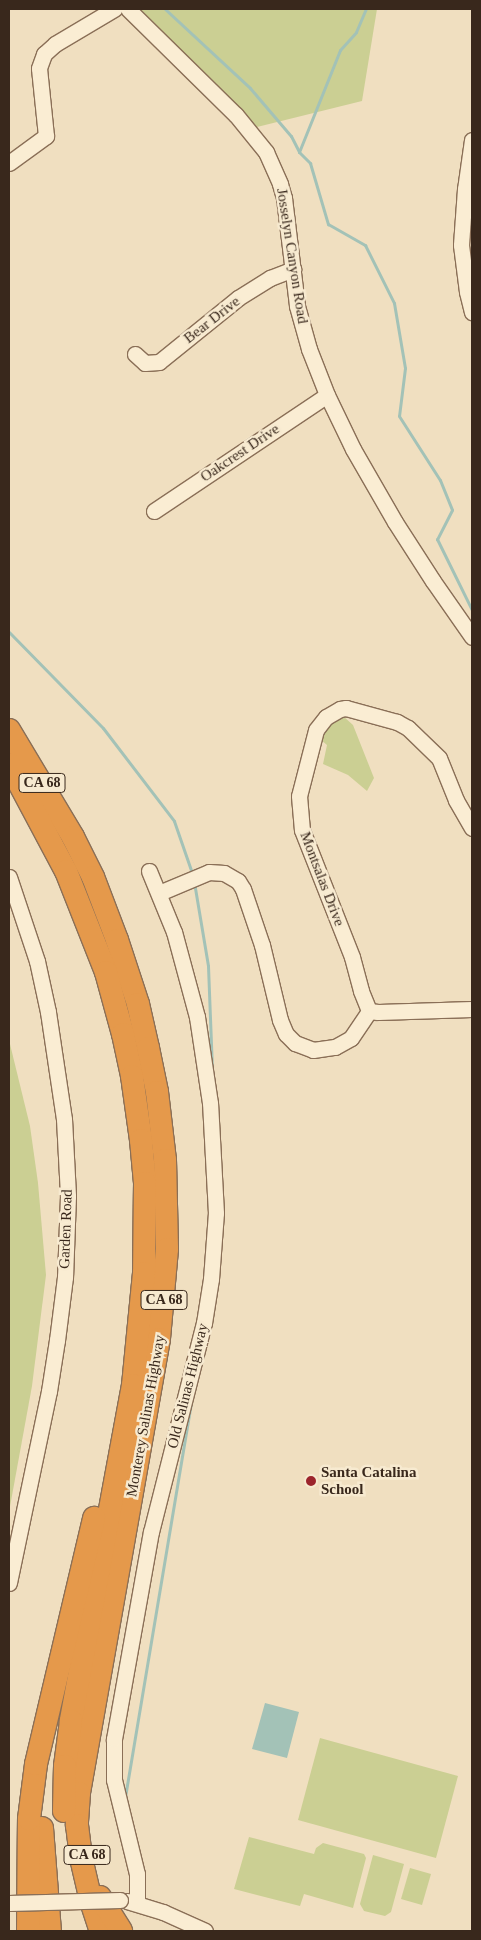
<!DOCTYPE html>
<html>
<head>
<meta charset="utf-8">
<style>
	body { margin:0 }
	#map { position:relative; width:481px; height:1940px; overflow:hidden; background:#f0dfc0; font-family:"Times New Roman",serif }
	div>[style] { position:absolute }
	.green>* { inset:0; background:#cbcf93 }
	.water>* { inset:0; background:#a3c2b7 }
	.stream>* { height:3px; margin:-1.5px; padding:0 1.5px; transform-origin:1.5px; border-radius:1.5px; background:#a3c2b7 }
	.roads { filter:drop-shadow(1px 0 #8a6f57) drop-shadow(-1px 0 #8a6f57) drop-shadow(0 1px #8a6f57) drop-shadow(0 -1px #8a6f57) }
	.minor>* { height:15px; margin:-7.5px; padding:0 7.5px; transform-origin:7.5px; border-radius:7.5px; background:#faedd3 }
	.highway>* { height:22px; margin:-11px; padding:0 11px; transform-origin:11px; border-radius:11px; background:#e5994b }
	.bridges { filter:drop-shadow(1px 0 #8a6f57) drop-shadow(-1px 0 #8a6f57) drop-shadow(0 1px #8a6f57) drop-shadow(0 -1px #8a6f57) }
	.minor-bridge>* { height:15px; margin:-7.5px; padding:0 7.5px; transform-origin:7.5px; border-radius:7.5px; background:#faedd3 }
	.dots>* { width:14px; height:14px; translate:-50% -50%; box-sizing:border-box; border:2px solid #f7ead0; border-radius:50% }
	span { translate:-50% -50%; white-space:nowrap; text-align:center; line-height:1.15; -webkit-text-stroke:5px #f7ead0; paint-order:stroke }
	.shield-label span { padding:1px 4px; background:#f7ead0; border:1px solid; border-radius:4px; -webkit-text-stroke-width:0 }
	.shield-label { font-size:14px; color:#39281c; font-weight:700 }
	.street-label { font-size:15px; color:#39281c }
	.poi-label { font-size:15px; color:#39281c; font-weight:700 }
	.left { translate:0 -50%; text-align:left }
	.frame { position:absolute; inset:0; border:10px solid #39281c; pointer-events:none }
</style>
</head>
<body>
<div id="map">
	<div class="green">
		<i style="clip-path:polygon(140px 9px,377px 9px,362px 101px,257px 127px)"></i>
		<i style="clip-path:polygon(343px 716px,353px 725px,374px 778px,367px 791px,348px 775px,323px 764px,327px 745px,320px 739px,328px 724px)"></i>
		<i style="clip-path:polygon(9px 1040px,30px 1126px,38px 1183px,46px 1275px,32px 1386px,9px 1512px)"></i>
		<i style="clip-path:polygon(320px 1738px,458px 1776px,436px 1858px,298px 1820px)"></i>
		<i style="clip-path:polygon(249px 1837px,314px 1854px,316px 1848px,323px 1843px,364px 1854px,366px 1858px,353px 1908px,304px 1894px,300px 1906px,234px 1889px)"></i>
		<i style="clip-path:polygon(373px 1855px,404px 1864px,391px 1912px,385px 1916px,364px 1911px,360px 1904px)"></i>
		<i style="clip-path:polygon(410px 1868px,431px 1874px,422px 1905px,401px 1899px)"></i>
	</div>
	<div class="water">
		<i style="clip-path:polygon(265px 1703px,299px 1712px,287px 1758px,252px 1749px)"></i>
	</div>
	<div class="stream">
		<i style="left:165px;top:9px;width:116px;rotate:42.9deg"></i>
		<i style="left:250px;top:88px;width:63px;rotate:49.5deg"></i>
		<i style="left:291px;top:136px;width:18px;rotate:63deg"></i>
		<i style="left:299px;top:152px;width:16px;rotate:45deg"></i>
		<i style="left:310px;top:163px;width:64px;rotate:73.6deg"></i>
		<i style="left:328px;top:224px;width:43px;rotate:29.6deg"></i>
		<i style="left:365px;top:245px;width:65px;rotate:63.4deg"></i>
		<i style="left:394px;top:303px;width:66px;rotate:80.4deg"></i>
		<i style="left:405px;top:368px;width:48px;rotate:97.1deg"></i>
		<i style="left:399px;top:416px;width:76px;rotate:57.4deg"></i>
		<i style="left:440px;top:480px;width:32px;rotate:68deg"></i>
		<i style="left:452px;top:510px;width:33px;rotate:117deg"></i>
		<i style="left:437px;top:539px;width:79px;rotate:63.8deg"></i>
		<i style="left:299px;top:152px;width:110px;rotate:-68.1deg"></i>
		<i style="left:340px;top:50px;width:24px;rotate:-48deg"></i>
		<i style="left:356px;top:32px;width:25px;rotate:-67deg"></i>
		<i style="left:9px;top:632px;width:134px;rotate:45.6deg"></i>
		<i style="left:103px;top:728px;width:117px;rotate:52.6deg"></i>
		<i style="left:174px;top:821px;width:55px;rotate:70.9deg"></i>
		<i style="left:194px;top:882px;width:85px;rotate:80.5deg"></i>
		<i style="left:208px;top:966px;width:106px;rotate:87.8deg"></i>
		<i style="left:125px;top:1797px;width:399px;rotate:-80.5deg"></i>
	</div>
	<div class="roads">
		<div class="minor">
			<i style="left:128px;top:9px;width:151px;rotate:44.5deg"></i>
			<i style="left:236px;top:115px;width:48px;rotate:51deg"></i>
			<i style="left:266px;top:152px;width:35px;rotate:66deg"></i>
			<i style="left:280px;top:184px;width:15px;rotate:74deg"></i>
			<i style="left:284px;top:198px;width:109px;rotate:83.1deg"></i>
			<i style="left:297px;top:306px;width:45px;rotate:74.4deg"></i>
			<i style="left:309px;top:349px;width:49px;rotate:68.6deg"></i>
			<i style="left:327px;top:395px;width:60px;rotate:64.3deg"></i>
			<i style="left:353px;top:449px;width:84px;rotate:60.1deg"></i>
			<i style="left:395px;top:522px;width:70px;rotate:57.2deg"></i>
			<i style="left:433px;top:581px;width:68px;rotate:55.1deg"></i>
			<i style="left:472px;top:140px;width:49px;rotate:98.1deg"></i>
			<i style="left:465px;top:189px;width:56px;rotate:94.1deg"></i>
			<i style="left:461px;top:245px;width:47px;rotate:82.7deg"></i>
			<i style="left:467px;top:292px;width:21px;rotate:76deg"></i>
			<i style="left:9px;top:163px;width:46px;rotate:-36.1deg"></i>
			<i style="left:46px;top:136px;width:68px;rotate:-95.9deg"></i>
			<i style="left:39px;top:68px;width:15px;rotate:-70deg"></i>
			<i style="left:44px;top:54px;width:15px;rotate:-42deg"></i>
			<i style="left:55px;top:44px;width:69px;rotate:-30.7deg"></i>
			<i style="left:135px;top:354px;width:13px;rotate:42deg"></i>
			<i style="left:145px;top:363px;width:14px;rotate:-4deg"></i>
			<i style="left:159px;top:362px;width:102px;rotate:-39deg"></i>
			<i style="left:238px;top:298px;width:38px;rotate:-32deg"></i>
			<i style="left:270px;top:278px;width:25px;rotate:-21deg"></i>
			<i style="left:154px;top:511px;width:208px;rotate:-33.8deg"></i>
			<i style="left:472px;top:828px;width:32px;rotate:-120deg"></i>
			<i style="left:456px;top:800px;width:45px;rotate:-112deg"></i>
			<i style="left:439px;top:758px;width:43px;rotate:-135.9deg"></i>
			<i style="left:408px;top:728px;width:13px;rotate:-151deg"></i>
			<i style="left:397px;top:722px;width:53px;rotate:-164.6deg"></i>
			<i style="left:346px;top:708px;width:6px;rotate:171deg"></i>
			<i style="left:340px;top:709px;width:16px;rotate:150deg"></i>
			<i style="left:326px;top:717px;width:16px;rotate:128deg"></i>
			<i style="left:316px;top:730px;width:68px;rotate:104.4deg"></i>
			<i style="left:299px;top:796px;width:34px;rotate:85deg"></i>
			<i style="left:302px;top:830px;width:136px;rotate:68.5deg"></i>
			<i style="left:352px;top:957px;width:35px;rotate:75deg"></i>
			<i style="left:361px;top:991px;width:22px;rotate:68deg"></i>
			<i style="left:369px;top:1011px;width:9px;rotate:6deg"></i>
			<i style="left:378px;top:1012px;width:94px;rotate:-1.8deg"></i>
			<i style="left:9px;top:877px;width:89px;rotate:71.6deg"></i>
			<i style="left:37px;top:961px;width:52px;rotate:77.8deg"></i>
			<i style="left:48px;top:1012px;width:108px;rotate:81.5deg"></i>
			<i style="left:64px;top:1119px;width:77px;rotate:87deg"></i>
			<i style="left:68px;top:1196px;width:81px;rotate:92.1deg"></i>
			<i style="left:65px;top:1277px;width:64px;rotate:97.2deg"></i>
			<i style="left:57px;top:1340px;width:52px;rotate:98.9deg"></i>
			<i style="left:49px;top:1391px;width:196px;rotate:101.8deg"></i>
			<i style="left:159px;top:893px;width:54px;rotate:-22.8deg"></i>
			<i style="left:209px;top:872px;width:15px;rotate:4deg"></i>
			<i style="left:224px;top:873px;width:16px;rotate:30deg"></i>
			<i style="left:238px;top:881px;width:9px;rotate:58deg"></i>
			<i style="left:243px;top:889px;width:59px;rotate:71.3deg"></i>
			<i style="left:262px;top:945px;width:77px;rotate:76.5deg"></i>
			<i style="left:280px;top:1020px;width:15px;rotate:67deg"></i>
			<i style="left:286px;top:1034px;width:13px;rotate:45deg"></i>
			<i style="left:295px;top:1043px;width:19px;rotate:21deg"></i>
			<i style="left:313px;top:1050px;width:22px;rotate:-8deg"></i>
			<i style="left:335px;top:1047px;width:18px;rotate:-29deg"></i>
			<i style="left:351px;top:1038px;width:32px;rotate:-56deg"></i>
			<i style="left:127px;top:1901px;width:38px;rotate:17deg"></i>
			<i style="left:163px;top:1912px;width:46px;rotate:24.3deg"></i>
			<i style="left:137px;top:1903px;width:29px;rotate:-90deg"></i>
			<i style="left:137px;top:1874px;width:97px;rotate:-103.7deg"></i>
			<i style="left:114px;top:1780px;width:41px;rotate:-90deg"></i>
			<i style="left:114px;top:1739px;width:210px;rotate:-79.9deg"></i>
			<i style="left:151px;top:1532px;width:216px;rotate:-75.8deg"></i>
			<i style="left:204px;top:1323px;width:45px;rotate:-81deg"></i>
			<i style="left:211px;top:1279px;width:66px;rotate:-85.7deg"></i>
			<i style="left:216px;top:1213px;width:110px;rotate:-93.1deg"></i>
			<i style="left:210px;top:1103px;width:87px;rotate:-98.6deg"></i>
			<i style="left:197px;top:1017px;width:88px;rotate:-105.1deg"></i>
			<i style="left:174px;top:932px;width:66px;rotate:-112.3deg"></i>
		</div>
		<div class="highway">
			<i style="left:9px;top:730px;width:125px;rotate:59.1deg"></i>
			<i style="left:73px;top:837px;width:45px;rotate:63.4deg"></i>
			<i style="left:93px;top:877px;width:67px;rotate:69.1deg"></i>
			<i style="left:117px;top:940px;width:67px;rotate:71.8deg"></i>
			<i style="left:138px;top:1004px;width:45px;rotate:77.2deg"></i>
			<i style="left:148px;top:1048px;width:45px;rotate:78.4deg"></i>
			<i style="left:157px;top:1092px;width:68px;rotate:83.3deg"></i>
			<i style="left:165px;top:1160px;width:89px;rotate:88.7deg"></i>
			<i style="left:167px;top:1249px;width:90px;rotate:95.1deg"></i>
			<i style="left:159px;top:1339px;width:461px;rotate:100deg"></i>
			<i style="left:79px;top:1793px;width:32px;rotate:94deg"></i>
			<i style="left:77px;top:1825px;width:33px;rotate:83deg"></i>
			<i style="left:81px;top:1858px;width:44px;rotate:76.9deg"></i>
			<i style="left:91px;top:1901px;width:32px;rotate:72deg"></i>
			<i style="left:9px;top:764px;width:121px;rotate:62deg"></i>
			<i style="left:66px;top:871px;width:109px;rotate:68.4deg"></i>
			<i style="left:106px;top:972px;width:64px;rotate:74.7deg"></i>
			<i style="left:123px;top:1034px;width:43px;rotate:77.9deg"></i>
			<i style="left:132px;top:1076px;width:65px;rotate:82deg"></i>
			<i style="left:141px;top:1140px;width:43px;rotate:84.7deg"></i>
			<i style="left:145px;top:1183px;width:90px;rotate:90.6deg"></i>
			<i style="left:144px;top:1273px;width:113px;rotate:95.6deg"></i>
			<i style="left:133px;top:1385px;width:342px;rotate:100.5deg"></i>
			<i style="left:71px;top:1721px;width:45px;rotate:97.6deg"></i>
			<i style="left:65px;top:1766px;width:45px;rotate:91.3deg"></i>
			<i style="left:42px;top:1828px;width:103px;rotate:85.6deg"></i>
			<i style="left:100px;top:1897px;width:40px;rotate:58deg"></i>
			<i style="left:28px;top:1931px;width:112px;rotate:-89.5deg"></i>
			<i style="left:29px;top:1819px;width:55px;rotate:-82.7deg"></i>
			<i style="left:36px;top:1764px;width:253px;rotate:-76.7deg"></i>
		</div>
	</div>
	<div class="bridges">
		<div class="minor-bridge">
			<i style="left:9px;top:1903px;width:111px;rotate:-1.5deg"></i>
		</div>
	</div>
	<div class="dots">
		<i style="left:311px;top:1481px;background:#9c242b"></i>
	</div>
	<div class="shield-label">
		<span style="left:42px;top:783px">CA 68</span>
		<span style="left:164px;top:1300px">CA 68</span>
		<span style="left:87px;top:1855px">CA 68</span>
	</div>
	<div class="street-label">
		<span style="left:292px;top:256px;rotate:81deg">Josselyn Canyon Road</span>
		<span style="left:212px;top:320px;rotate:-38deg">Bear Drive</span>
		<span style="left:240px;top:453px;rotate:-34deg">Oakcrest Drive</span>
		<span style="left:322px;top:879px;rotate:69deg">Montsalas Drive</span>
		<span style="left:66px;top:1229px;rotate:-88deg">Garden Road</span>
		<span style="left:188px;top:1386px;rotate:-76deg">Old Salinas Highway</span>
		<span style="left:146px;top:1416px;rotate:-80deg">Monterey Salinas Highway</span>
	</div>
	<div class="poi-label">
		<span class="left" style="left:321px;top:1481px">Santa Catalina<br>School</span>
	</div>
	<div class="frame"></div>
</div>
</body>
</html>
